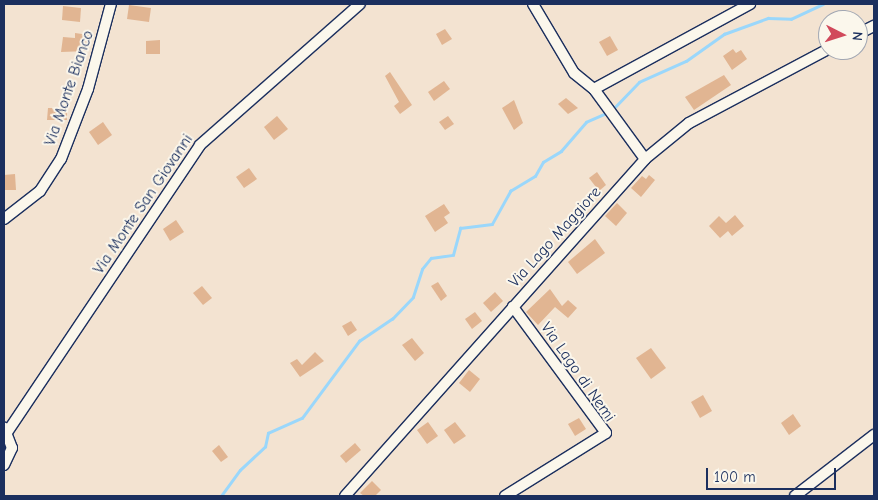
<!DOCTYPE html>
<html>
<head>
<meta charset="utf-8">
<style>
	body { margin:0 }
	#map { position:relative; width:878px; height:500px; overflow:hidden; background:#f3e3d1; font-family:"Comic Neue",sans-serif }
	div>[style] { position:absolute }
	.stream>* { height:2.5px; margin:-1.25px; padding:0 1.25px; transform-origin:1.25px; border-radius:1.25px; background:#9ad7fb }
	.building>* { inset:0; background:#e1b592 }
	.roads { filter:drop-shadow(1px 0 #1b2f5e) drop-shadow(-1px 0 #1b2f5e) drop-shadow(0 1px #1b2f5e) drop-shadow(0 -1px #1b2f5e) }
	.minor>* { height:10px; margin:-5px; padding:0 5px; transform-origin:5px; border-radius:5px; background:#fbf7ec }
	span { translate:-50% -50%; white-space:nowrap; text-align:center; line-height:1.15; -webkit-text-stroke:4px #fbf7ec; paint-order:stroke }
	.street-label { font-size:16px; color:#1b2f5e }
	.frame { position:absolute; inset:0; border:5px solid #1b2f5e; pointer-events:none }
	.north { position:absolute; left:818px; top:10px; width:50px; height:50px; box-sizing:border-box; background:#fbf7ec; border:1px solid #a1a7b3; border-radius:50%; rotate:95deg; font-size:14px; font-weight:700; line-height:20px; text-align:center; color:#1b2f5e }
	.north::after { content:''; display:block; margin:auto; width:18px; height:22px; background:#d1495b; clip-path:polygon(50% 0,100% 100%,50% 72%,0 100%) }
	.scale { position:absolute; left:706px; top:468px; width:130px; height:22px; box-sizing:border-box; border:2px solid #1b2f5e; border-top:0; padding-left:6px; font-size:15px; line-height:18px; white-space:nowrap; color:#1b2f5e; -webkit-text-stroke:4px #fbf7ec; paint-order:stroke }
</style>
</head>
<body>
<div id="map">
	<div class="stream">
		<i style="left:613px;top:109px;width:37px;rotate:-46deg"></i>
		<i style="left:639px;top:82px;width:51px;rotate:-24.1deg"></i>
		<i style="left:686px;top:61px;width:47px;rotate:-35.4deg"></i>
		<i style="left:724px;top:34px;width:47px;rotate:-20deg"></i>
		<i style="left:768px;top:18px;width:23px;rotate:2deg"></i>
		<i style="left:791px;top:19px;width:35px;rotate:-25deg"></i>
		<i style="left:221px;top:496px;width:32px;rotate:-54deg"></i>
		<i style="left:240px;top:470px;width:34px;rotate:-43deg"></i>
		<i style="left:265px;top:447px;width:14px;rotate:-78deg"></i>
		<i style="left:268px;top:433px;width:37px;rotate:-24deg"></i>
		<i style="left:302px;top:418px;width:96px;rotate:-53.5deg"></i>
		<i style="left:359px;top:341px;width:40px;rotate:-34deg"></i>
		<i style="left:392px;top:319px;width:30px;rotate:-46deg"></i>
		<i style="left:413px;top:297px;width:29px;rotate:-72deg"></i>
		<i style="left:422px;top:269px;width:14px;rotate:-51deg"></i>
		<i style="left:431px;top:258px;width:22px;rotate:-8deg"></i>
		<i style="left:453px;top:255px;width:28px;rotate:-75deg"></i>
		<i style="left:460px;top:228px;width:32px;rotate:-7deg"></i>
		<i style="left:492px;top:224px;width:38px;rotate:-61deg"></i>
		<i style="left:510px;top:191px;width:29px;rotate:-31deg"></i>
		<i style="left:535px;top:176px;width:16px;rotate:-60deg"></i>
		<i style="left:543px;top:162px;width:21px;rotate:-31deg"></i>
		<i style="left:561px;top:151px;width:38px;rotate:-49deg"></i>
		<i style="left:586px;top:122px;width:24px;rotate:-24deg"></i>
	</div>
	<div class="building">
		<i style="clip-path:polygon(129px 5px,151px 8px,149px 22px,127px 19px)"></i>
		<i style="clip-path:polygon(63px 6px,81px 8px,80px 22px,62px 20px)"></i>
		<i style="clip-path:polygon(445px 29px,452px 39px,442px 45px,436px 34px)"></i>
		<i style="clip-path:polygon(75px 33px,89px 35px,88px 51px,61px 52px,63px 37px,75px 38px)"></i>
		<i style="clip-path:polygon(610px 36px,618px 50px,607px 56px,599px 42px)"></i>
		<i style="clip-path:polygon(160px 40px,160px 54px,146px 54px,146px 41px)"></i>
		<i style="clip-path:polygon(733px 49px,736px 53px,741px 50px,747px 59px,732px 70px,723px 56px)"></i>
		<i style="clip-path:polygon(390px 72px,412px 105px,400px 114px,394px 106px,399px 102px,385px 76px)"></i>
		<i style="clip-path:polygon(724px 75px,731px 85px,694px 110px,685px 97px)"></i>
		<i style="clip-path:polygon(444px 81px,450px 89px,434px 101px,428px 92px)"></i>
		<i style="clip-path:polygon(566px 98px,578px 108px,568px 114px,558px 104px)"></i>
		<i style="clip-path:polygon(514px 100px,523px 123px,514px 130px,502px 108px)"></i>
		<i style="clip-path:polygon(48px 108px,67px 108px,67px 120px,47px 120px)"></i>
		<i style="clip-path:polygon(277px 116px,288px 129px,274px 140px,264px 127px)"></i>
		<i style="clip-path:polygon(448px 116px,454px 124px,445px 130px,439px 122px)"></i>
		<i style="clip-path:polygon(103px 122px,112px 135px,98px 145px,89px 132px)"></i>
		<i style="clip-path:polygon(249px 168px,257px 179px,244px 188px,236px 177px)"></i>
		<i style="clip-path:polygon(597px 172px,606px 185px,599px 191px,589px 178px)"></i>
		<i style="clip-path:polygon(15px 174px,16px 190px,4px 190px,4px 175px)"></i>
		<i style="clip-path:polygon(649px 175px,655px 180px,641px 197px,631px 188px,642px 176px,646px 179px)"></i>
		<i style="clip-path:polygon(617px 203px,627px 213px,616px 226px,605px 216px)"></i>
		<i style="clip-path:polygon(444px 204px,450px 213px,444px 217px,448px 223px,435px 232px,425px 216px)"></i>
		<i style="clip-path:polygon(735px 215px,744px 226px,732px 236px,728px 231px,720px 238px,709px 226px,719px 216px,726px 223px)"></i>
		<i style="clip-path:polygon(176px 220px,184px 232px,170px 241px,163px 229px)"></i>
		<i style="clip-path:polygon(595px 239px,605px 253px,577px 274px,568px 262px)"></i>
		<i style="clip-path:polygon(438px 282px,447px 296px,441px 301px,431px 286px)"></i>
		<i style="clip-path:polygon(202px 286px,212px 298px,203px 305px,193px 293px)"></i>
		<i style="clip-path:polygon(550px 289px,562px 306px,568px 300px,577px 308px,568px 318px,555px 307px,538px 325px,526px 312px)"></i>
		<i style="clip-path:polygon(495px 292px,503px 301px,491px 312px,483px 303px)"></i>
		<i style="clip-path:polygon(475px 312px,482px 321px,472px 329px,465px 319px)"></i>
		<i style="clip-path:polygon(351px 321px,357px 330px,348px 336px,342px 326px)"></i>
		<i style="clip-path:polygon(412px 338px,424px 353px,415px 361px,402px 345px)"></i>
		<i style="clip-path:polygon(651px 348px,666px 368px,651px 379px,636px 358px)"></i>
		<i style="clip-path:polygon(315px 352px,324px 361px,300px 377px,290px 363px,297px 359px,302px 365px)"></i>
		<i style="clip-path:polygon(469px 370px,480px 379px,470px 392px,459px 383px)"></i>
		<i style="clip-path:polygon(703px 395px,712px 411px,700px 418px,691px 402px)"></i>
		<i style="clip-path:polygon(793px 414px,801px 426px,789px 435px,781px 423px)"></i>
		<i style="clip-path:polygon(579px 418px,586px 429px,575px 436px,568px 424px)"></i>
		<i style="clip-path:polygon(428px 422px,438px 436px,427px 444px,417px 430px)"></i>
		<i style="clip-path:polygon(455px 422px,466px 436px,454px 444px,444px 430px)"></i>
		<i style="clip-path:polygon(355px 443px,361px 450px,346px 463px,340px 456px)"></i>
		<i style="clip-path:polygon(219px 445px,228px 457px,221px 462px,212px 451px)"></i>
		<i style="clip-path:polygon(372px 481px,381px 490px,375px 496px,364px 496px,360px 493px)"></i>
	</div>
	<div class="roads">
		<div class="minor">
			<i style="left:533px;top:4px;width:80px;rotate:59.3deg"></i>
			<i style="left:574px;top:73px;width:26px;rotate:39deg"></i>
			<i style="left:858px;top:34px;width:18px;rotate:-27deg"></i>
			<i style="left:645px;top:159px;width:87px;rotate:-126.1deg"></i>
			<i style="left:594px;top:89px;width:178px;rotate:-28.6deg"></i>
			<i style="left:4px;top:219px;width:46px;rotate:-37.9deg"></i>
			<i style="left:40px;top:191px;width:38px;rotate:-57deg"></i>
			<i style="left:61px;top:159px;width:75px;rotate:-68.9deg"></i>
			<i style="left:88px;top:89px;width:88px;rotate:-74.9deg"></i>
			<i style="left:8px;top:431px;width:344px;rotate:-56.1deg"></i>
			<i style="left:200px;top:145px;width:213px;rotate:-41.4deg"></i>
			<i style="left:4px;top:465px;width:19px;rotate:-65deg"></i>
			<i style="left:12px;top:448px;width:22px;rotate:-111deg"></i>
			<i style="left:345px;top:496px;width:451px;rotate:-48.3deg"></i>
			<i style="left:645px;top:159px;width:57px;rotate:-39.3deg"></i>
			<i style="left:689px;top:123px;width:157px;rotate:-28deg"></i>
			<i style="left:505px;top:496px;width:119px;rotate:-32deg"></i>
			<i style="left:606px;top:433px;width:157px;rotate:-126.4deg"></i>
			<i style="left:795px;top:496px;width:100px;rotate:-37.7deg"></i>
		</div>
	</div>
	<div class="street-label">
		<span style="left:69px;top:88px;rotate:-71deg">Via Monte Bianco</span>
		<span style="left:143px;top:204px;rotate:-56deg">Via Monte San Giovanni</span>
		<span style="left:555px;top:237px;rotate:-48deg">Via Lago Maggiore</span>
		<span style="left:578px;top:372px;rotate:55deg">Via Lago di Nemi</span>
	</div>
	<div class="frame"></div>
	<div class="north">N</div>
	<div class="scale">100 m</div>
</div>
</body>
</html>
